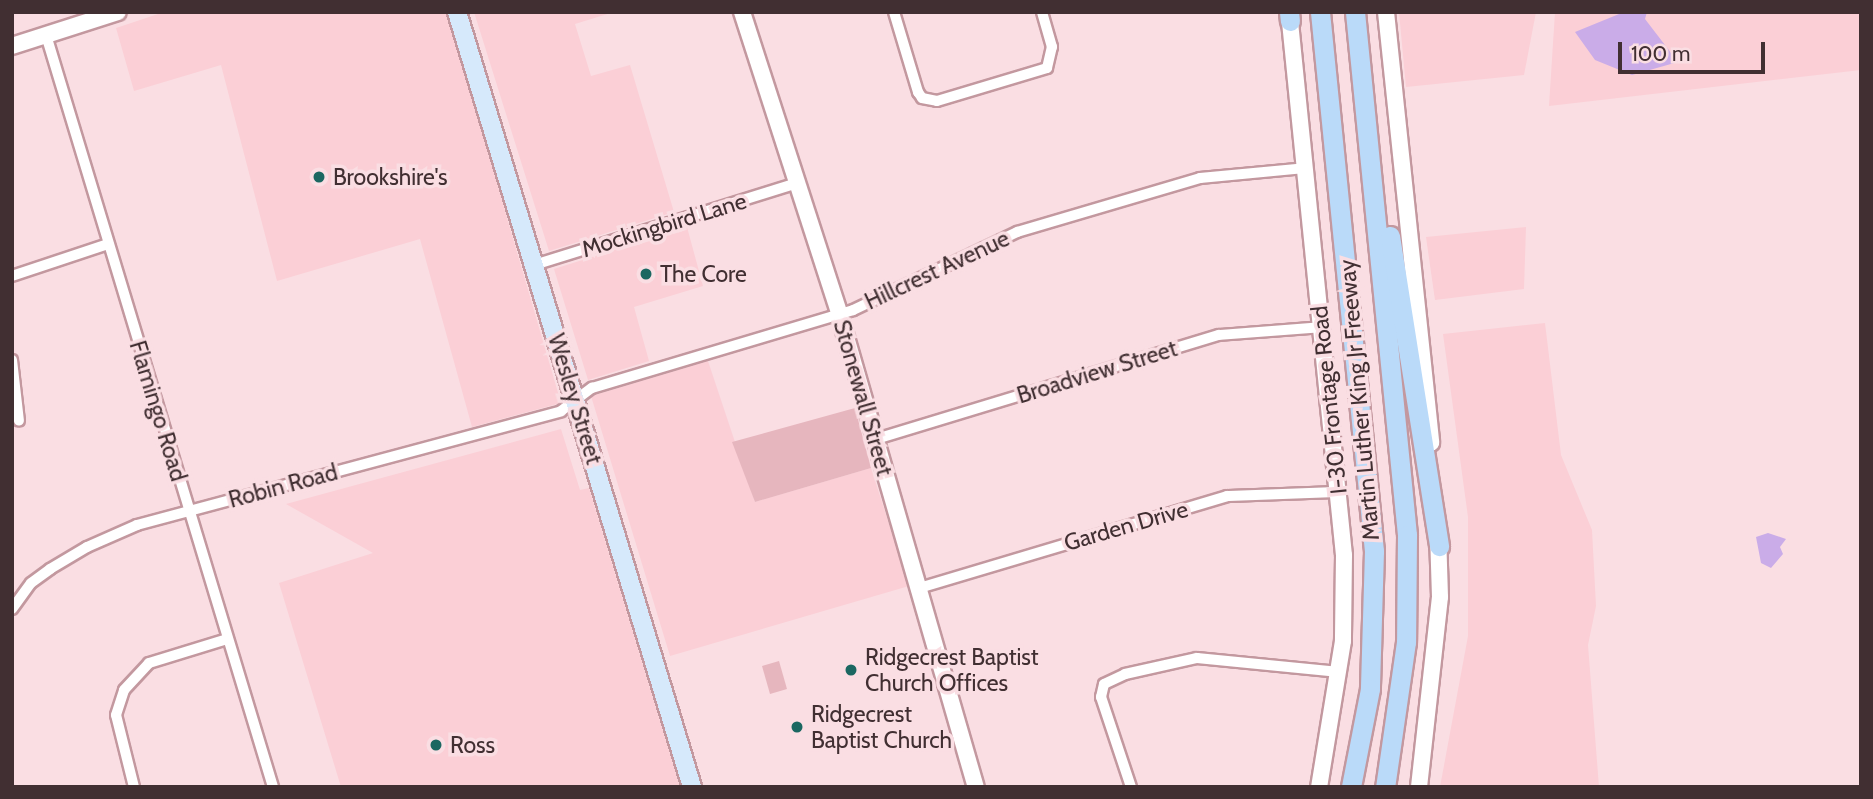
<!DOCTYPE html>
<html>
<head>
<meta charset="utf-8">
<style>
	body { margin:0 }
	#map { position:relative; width:1873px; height:799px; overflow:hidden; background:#fadee3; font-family:Cabin,sans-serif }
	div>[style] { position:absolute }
	.built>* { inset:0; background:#fbcfd6 }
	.green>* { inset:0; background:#e6b6be }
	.water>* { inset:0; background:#caace8 }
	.roads { filter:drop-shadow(2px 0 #c3989f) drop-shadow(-2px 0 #c3989f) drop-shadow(0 2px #c3989f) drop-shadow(0 -2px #c3989f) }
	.street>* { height:10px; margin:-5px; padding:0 5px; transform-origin:5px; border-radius:5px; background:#fff }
	.secondary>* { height:16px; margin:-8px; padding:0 8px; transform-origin:8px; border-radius:8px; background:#fff }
	.primary>* { height:18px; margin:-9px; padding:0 9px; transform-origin:9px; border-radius:9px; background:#d6e9fb }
	.highway>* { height:19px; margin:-9.5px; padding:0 9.5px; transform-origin:9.5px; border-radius:9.5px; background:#badaf9 }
	.dots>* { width:19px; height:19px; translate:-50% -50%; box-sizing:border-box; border:4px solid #fadee3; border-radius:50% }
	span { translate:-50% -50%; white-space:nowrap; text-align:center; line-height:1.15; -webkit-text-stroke:7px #fadee3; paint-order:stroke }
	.poi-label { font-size:23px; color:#412f32 }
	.left { translate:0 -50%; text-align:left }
	.street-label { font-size:23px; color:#412f32 }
	.frame { position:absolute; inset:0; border:14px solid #412f32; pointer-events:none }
	.scale { position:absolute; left:1618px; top:42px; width:147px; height:32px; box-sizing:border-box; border:4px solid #412f32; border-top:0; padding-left:9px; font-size:21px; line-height:24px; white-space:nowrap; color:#412f32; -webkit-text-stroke:5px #fadee3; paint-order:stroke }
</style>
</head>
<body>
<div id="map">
	<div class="built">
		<i style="clip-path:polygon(164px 12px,447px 12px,561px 403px,472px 427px,420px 239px,277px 281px,221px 65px,134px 91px,116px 28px)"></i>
		<i style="clip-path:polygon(474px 12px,614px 12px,575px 24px,591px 76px,630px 65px,674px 212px,549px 251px)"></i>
		<i style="clip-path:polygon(1399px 12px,1536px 12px,1524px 75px,1406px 87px)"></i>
		<i style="clip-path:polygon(1555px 12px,1861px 12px,1861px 70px,1549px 106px)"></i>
		<i style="clip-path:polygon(687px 227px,703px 286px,634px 307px,649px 361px,588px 380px,554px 269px)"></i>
		<i style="clip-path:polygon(1526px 227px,1524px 289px,1435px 300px,1426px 237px)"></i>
		<i style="clip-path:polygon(1545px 323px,1561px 455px,1592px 530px,1596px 606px,1588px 645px,1599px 787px,1440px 787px,1468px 636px,1468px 517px,1443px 334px)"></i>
		<i style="clip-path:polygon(708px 361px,755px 502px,871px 468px,909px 586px,670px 656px,591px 396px)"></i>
		<i style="clip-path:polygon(561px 429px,580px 490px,589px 488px,680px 787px,341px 787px,279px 583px,373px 553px,286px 504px)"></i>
	</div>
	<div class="green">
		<i style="clip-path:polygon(855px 408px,871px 468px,755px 502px,732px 442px)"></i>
		<i style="clip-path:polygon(779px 661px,787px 689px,770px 694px,762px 666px)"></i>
	</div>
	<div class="water">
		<i style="clip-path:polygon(1624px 12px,1647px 12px,1645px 19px,1678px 62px,1632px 75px,1595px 60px,1575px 32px)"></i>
		<i style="clip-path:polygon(1768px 533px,1786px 539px,1780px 547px,1783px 554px,1771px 568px,1761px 563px,1756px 537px)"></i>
	</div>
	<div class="roads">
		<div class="street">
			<i style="left:894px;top:12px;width:84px;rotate:73.3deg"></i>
			<i style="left:918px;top:92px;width:7px;rotate:56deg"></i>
			<i style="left:922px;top:98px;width:15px;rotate:11deg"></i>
			<i style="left:937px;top:101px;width:115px;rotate:-16.7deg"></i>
			<i style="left:1047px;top:68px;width:22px;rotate:-77deg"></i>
			<i style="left:1052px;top:47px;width:36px;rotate:-106deg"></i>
			<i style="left:46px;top:35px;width:786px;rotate:73.2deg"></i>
			<i style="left:534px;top:265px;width:272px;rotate:-17.3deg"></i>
			<i style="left:12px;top:276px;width:101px;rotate:-18.4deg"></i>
			<i style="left:12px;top:360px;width:61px;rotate:83.5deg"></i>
			<i style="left:876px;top:439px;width:358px;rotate:-16.9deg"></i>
			<i style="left:1219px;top:335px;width:103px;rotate:-4.4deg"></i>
			<i style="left:919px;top:588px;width:321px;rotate:-16.6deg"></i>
			<i style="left:1227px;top:496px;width:111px;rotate:-2.1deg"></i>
			<i style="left:12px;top:609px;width:32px;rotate:-54deg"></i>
			<i style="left:31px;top:583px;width:24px;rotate:-36deg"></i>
			<i style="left:50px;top:569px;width:43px;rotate:-30.7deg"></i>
			<i style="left:87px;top:547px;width:55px;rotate:-23.7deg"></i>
			<i style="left:137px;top:525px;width:439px;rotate:-15deg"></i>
			<i style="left:561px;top:411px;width:39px;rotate:-37deg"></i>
			<i style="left:592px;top:388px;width:272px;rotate:-16.6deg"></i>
			<i style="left:853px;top:310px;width:182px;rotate:-25.4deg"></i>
			<i style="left:1017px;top:232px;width:191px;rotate:-16.4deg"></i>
			<i style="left:1200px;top:178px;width:105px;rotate:-5.4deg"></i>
			<i style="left:134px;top:787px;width:74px;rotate:-104deg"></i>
			<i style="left:116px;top:715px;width:26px;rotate:-72deg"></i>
			<i style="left:124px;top:690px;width:37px;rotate:-47deg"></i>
			<i style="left:149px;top:663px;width:82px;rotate:-17.1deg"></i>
			<i style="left:1131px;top:787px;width:95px;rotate:-108.4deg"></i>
			<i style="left:1101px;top:697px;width:13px;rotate:-77deg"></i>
			<i style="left:1104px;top:684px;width:23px;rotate:-25deg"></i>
			<i style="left:1125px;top:674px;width:74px;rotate:-12.5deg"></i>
			<i style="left:1197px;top:658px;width:143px;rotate:5.6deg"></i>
		</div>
		<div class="secondary">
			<i style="left:742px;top:12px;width:316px;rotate:72.1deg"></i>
			<i style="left:839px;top:313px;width:493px;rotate:73.9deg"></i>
			<i style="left:1289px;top:12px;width:546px;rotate:84.22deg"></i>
			<i style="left:1344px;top:555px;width:86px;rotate:90.7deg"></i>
			<i style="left:1343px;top:641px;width:148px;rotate:99.3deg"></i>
			<i style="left:1386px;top:12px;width:433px;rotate:84deg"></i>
			<i style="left:12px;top:46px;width:111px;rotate:-17.8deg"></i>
			<i style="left:1419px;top:787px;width:191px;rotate:-83.7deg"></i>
			<i style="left:1440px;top:597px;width:62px;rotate:-91.8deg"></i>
		</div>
		<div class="primary">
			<i style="left:457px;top:12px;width:810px;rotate:73.13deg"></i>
		</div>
		<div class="highway">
			<i style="left:1289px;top:12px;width:9px;rotate:84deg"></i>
			<i style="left:1320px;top:12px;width:542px;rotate:84.28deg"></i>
			<i style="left:1374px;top:551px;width:138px;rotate:91.7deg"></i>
			<i style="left:1370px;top:689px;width:100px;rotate:101deg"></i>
			<i style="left:1355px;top:12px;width:526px;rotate:84.32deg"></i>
			<i style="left:1407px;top:535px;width:107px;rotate:90.5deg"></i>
			<i style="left:1406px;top:642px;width:147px;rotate:98.2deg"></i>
			<i style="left:1390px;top:236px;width:314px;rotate:81deg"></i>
		</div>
	</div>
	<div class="dots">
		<i style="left:319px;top:177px;background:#1b6761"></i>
		<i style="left:646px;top:274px;background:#1b6761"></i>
		<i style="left:851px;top:670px;background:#1b6761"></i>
		<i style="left:797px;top:727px;background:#1b6761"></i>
		<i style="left:436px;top:745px;background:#1b6761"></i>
	</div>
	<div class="poi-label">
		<span class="left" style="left:333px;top:177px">Brookshire's</span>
		<span class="left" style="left:660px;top:274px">The Core</span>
		<span class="left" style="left:865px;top:670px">Ridgecrest Baptist<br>Church Offices</span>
		<span class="left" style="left:811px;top:727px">Ridgecrest<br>Baptist Church</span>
		<span class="left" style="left:450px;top:745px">Ross</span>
	</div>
	<div class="street-label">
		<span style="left:664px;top:225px;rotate:-17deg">Mockingbird Lane</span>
		<span style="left:937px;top:270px;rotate:-25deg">Hillcrest Avenue</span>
		<span style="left:1097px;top:372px;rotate:-17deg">Broadview Street</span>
		<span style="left:863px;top:398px;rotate:74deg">Stonewall Street</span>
		<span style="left:575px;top:399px;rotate:73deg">Wesley Street</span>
		<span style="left:1329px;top:400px;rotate:-96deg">I-30 Frontage Road</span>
		<span style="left:1359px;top:400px;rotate:-95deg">Martin Luther King Jr Freeway</span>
		<span style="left:158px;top:411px;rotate:73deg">Flamingo Road</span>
		<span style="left:283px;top:486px;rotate:-15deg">Robin Road</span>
		<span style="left:1126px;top:526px;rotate:-16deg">Garden Drive</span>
	</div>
	<div class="frame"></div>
	<div class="scale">100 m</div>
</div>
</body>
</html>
